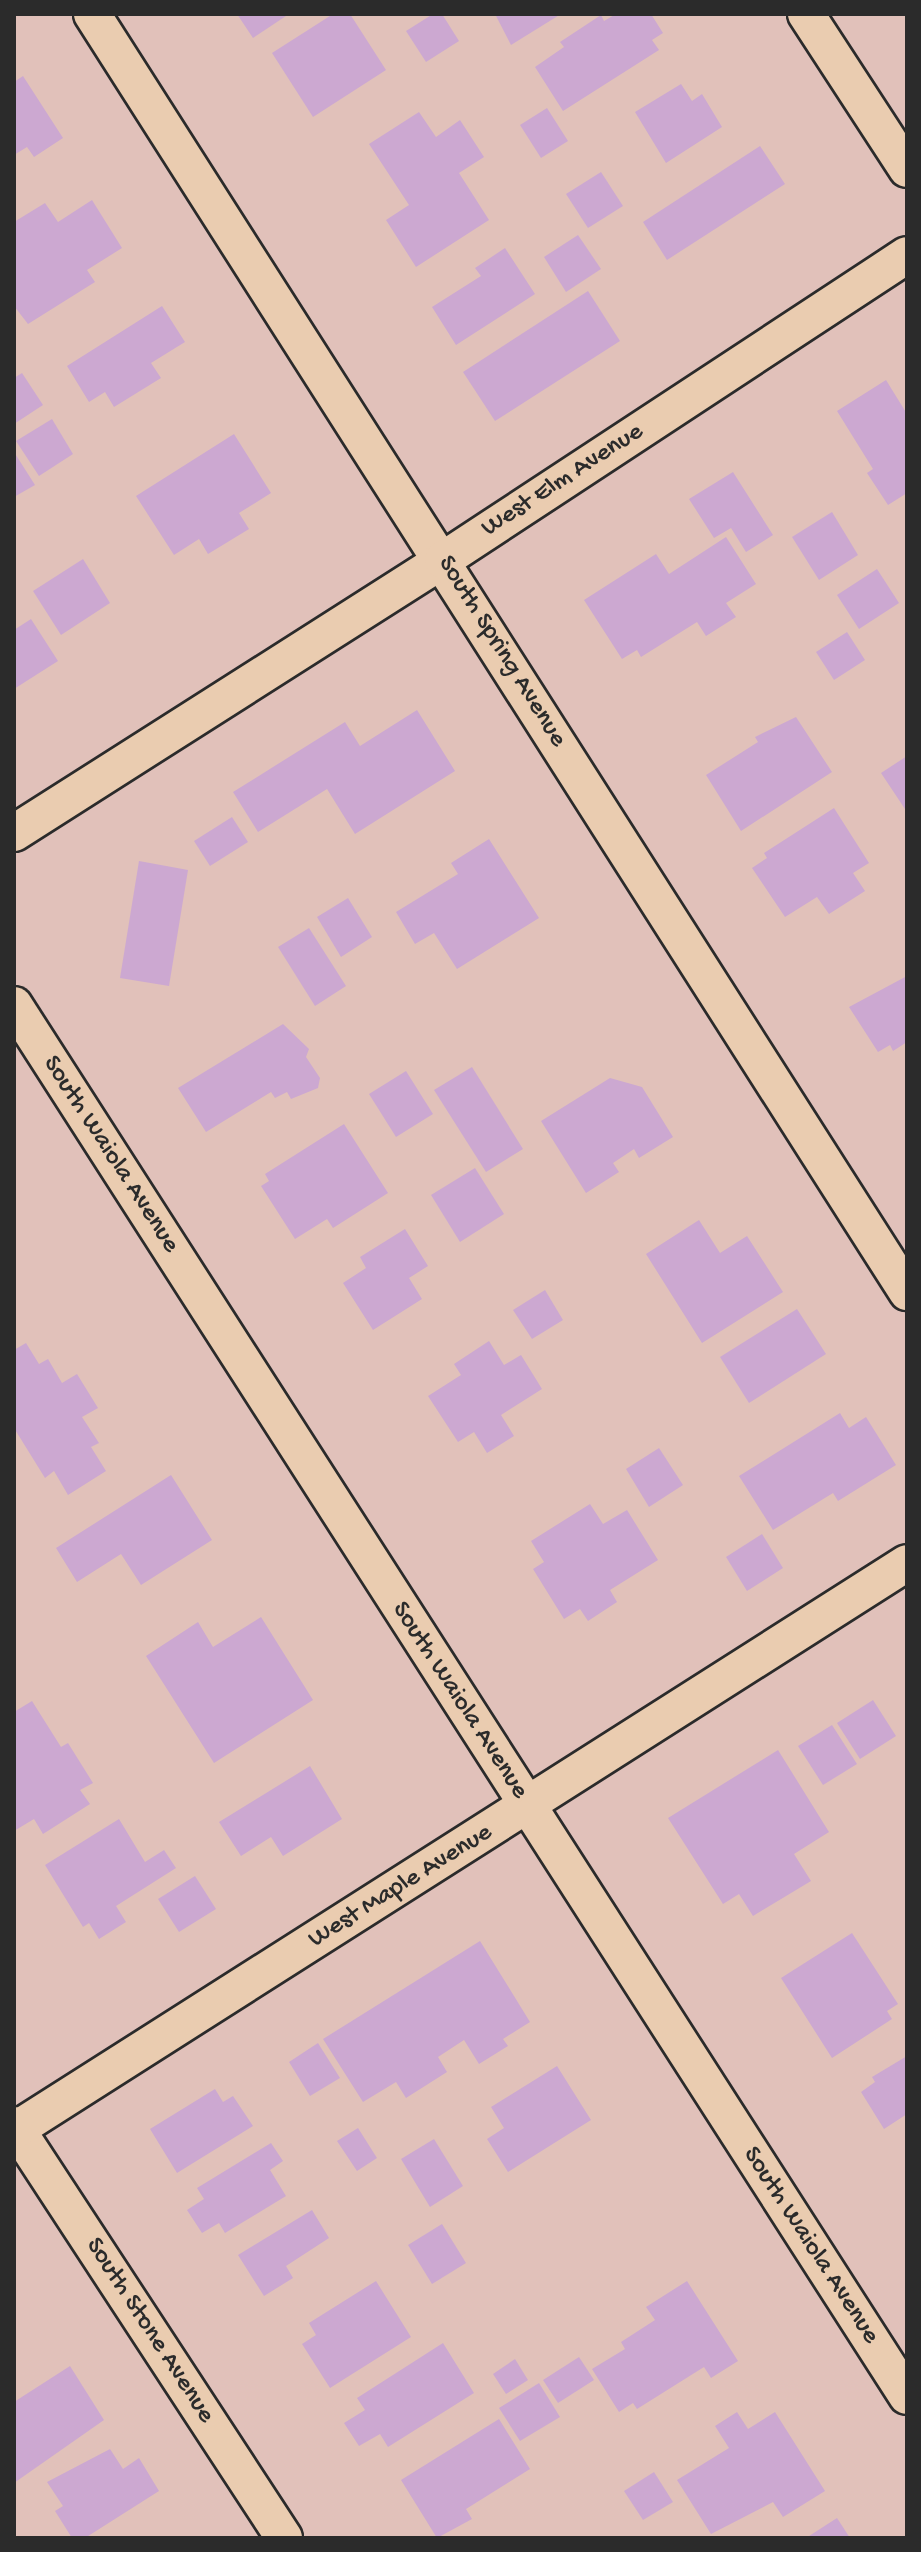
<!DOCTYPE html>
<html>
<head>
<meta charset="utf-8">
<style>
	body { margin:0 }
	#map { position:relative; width:921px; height:2552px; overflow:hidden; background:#e1c1ba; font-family:"Gochi Hand",sans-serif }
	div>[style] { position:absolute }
	.building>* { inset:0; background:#cca8d1 }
	.roads { filter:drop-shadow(2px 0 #2b2b2b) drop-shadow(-2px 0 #2b2b2b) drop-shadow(0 2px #2b2b2b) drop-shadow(0 -2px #2b2b2b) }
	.street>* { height:36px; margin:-18px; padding:0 18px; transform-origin:18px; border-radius:18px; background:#eaccb0 }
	span { translate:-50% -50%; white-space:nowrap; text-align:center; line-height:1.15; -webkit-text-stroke:6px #eaccb0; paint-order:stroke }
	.street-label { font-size:26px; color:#2b2b2b }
	.frame { position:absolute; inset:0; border:16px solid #2b2b2b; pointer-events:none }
</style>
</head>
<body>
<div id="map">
	<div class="building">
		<i style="clip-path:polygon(237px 14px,289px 14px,253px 38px)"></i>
		<i style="clip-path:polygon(333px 14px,350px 14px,386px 70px,313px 117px,272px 53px)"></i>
		<i style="clip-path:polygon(433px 14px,442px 14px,459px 41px,426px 62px,406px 31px)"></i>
		<i style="clip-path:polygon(495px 14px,561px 14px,511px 45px)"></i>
		<i style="clip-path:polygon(616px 14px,651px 14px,663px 33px,652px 40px,659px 50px,563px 111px,535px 67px,564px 47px,560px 42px,601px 15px,604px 21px)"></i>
		<i style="clip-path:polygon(23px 76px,63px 138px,34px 157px,27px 147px,14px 155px,14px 82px)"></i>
		<i style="clip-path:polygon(681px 84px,692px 101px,702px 94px,722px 127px,666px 163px,635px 112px)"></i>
		<i style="clip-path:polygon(547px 108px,568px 141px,541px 158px,520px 125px)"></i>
		<i style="clip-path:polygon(419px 112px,436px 137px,460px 120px,484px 157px,459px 173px,489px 220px,416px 267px,386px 220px,409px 205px,369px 144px)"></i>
		<i style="clip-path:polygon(760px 146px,785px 184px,667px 260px,643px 222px)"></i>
		<i style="clip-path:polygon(601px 172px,623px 206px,588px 228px,566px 194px)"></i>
		<i style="clip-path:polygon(92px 200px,122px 248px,87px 270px,95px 282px,28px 324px,14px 306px,14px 222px,45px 203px,58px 222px)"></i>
		<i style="clip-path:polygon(578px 235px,601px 269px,566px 292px,544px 257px)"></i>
		<i style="clip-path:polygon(505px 248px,535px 294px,456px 345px,432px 307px,481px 276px,475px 268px)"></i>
		<i style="clip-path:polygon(588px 291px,620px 341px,495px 421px,463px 372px)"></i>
		<i style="clip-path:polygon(162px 306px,185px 342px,151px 363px,161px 378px,114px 407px,105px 392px,89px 402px,67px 366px)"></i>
		<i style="clip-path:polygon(22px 373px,43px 405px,14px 424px,14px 378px)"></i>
		<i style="clip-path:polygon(886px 380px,907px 414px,907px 493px,888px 505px,867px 473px,873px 469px,837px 411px)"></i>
		<i style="clip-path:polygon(52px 419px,73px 454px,39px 476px,16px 441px)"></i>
		<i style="clip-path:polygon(234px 434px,271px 493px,239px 513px,249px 529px,208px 554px,199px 539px,174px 555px,136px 496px)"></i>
		<i style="clip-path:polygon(14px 452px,35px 485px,14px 497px)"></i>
		<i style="clip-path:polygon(733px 472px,773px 535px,746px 552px,731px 528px,714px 538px,689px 499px)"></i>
		<i style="clip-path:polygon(832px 512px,858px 555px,819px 580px,792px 537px)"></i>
		<i style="clip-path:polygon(726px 537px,756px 584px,726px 603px,736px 617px,706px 636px,697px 622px,641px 657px,637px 650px,622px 659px,584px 600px,656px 554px,669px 574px)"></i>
		<i style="clip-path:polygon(83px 559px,110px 603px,61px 635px,33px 591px)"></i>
		<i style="clip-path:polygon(877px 569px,899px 603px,859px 629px,837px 595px)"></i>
		<i style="clip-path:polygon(31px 619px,58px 661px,14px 689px,14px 630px)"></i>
		<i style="clip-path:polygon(847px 632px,865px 660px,834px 680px,816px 652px)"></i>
		<i style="clip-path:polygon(417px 710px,455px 771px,355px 834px,327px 789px,258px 832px,233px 792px,345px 722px,360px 746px)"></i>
		<i style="clip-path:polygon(796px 717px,832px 772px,741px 831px,706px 775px,758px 742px,755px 737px)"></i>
		<i style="clip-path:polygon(907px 756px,907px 812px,881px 773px)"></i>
		<i style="clip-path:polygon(834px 808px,869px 863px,853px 873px,865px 891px,829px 914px,817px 897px,785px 917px,752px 868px,767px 858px,764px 853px)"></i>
		<i style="clip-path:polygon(232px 817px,248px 842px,210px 866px,194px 841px)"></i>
		<i style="clip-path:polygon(489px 839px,539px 918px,457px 969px,434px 933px,415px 944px,396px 912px,458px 874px,451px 863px)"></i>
		<i style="clip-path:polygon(139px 861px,188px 870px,169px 986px,120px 978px)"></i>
		<i style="clip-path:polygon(348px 898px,372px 937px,341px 957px,317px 917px)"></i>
		<i style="clip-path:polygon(309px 928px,346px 986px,315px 1006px,278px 947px)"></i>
		<i style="clip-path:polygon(907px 976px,907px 1042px,893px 1051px,890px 1045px,878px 1052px,849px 1007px)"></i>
		<i style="clip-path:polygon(283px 1024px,309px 1049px,306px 1057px,320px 1078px,318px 1088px,291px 1099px,287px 1092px,275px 1098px,271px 1092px,206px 1132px,178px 1088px)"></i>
		<i style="clip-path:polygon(472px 1067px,523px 1149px,486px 1172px,434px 1090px)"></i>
		<i style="clip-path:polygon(406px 1071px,433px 1114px,396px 1137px,369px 1094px)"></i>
		<i style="clip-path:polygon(610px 1078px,642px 1087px,673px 1137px,639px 1158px,634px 1149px,613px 1163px,619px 1172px,586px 1193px,541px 1121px)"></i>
		<i style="clip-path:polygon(344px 1124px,388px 1193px,333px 1228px,327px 1219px,295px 1239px,261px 1186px,269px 1181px,265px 1174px)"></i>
		<i style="clip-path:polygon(475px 1168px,504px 1214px,460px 1242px,431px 1195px)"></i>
		<i style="clip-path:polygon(699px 1220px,720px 1253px,747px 1236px,783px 1292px,702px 1343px,646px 1254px)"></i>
		<i style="clip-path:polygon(405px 1229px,428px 1266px,409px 1278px,422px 1299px,373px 1330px,343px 1283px,366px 1268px,360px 1257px)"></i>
		<i style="clip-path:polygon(545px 1290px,563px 1320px,532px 1339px,513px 1310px)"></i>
		<i style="clip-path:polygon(797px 1309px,826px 1354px,749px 1403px,720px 1357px)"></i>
		<i style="clip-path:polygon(489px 1341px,504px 1365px,521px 1355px,542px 1389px,501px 1415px,514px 1436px,487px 1453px,474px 1432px,458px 1442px,428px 1396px,461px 1375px,454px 1364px)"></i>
		<i style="clip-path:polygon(26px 1343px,39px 1364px,48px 1359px,62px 1383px,77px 1374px,98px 1408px,82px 1417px,99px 1443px,91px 1447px,106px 1471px,68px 1495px,54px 1471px,45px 1478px,14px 1428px,14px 1350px)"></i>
		<i style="clip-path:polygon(840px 1413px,849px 1428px,866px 1417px,896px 1465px,838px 1501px,833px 1493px,773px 1530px,739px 1476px)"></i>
		<i style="clip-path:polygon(659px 1448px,683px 1485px,649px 1507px,626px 1469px)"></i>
		<i style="clip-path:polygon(171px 1475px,212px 1540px,141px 1585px,121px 1554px,77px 1582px,56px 1548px)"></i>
		<i style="clip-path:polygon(590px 1504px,603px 1524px,627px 1510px,658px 1560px,610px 1590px,617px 1602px,588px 1621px,580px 1609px,564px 1619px,533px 1569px,544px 1562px,531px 1541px)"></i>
		<i style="clip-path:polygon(762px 1534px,783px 1568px,747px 1591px,726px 1557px)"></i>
		<i style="clip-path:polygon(261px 1617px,313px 1700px,214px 1763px,146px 1656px,198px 1622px,213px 1647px)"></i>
		<i style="clip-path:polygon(873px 1700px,896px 1736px,860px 1759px,837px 1723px)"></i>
		<i style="clip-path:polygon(32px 1701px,61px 1747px,68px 1743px,93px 1783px,80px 1790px,90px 1804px,43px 1834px,34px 1819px,14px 1831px,14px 1712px)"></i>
		<i style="clip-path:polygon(832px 1725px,857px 1764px,823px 1785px,798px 1746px)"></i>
		<i style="clip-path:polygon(778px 1750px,829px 1832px,794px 1854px,811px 1881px,753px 1916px,739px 1894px,723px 1904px,668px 1818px)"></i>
		<i style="clip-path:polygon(310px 1766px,342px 1819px,283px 1856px,271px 1837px,241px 1856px,219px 1822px)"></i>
		<i style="clip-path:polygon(119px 1819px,145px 1862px,164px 1850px,176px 1868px,116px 1906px,126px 1922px,99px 1939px,89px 1923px,83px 1927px,45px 1865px)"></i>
		<i style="clip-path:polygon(195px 1876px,216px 1909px,179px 1932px,158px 1899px)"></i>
		<i style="clip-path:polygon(852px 1933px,898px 2004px,887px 2011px,892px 2019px,832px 2058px,781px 1978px)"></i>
		<i style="clip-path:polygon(480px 1941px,530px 2022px,503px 2039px,508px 2046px,479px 2064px,464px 2040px,438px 2057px,447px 2072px,406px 2098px,396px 2082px,363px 2102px,323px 2039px)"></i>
		<i style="clip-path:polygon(318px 2043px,340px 2078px,310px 2096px,289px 2062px)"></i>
		<i style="clip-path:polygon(907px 2056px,907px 2114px,884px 2129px,861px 2092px,875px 2082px,872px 2077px)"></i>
		<i style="clip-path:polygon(557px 2066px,591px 2120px,508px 2172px,487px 2139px,504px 2128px,491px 2107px)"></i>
		<i style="clip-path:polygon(215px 2089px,223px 2102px,233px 2096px,253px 2126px,177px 2173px,150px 2129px)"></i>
		<i style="clip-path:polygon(358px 2128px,377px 2158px,357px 2171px,337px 2141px)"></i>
		<i style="clip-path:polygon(434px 2139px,463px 2186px,430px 2207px,401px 2159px)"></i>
		<i style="clip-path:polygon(271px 2143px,283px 2161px,270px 2170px,286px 2196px,225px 2233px,219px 2223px,202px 2233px,187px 2210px,204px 2199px,197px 2188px)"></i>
		<i style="clip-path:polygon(312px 2210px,329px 2238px,286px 2266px,293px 2278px,264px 2296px,238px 2255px)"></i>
		<i style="clip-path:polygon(442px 2224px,466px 2263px,432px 2284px,408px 2245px)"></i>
		<i style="clip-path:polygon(376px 2281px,411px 2337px,330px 2388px,302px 2344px,316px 2335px,309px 2323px)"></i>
		<i style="clip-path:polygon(687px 2281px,738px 2361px,711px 2378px,704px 2367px,637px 2409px,633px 2403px,619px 2412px,592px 2369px,625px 2349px,621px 2342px,655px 2320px,646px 2307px)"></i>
		<i style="clip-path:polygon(443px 2343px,474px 2393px,388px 2447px,380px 2434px,359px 2446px,344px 2423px,365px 2410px,357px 2398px)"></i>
		<i style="clip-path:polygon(579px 2357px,594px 2380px,558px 2403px,543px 2380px)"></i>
		<i style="clip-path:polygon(515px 2359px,528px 2380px,506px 2394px,493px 2374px)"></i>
		<i style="clip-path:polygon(70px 2366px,104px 2420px,14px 2483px,14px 2402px)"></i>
		<i style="clip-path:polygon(539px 2383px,560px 2417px,520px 2441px,499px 2408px)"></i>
		<i style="clip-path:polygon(737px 2412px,748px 2429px,775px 2412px,825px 2491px,783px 2517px,773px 2502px,711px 2534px,677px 2480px,729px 2448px,715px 2426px)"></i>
		<i style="clip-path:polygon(499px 2419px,530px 2469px,466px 2509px,472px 2519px,437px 2538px,401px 2480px)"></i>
		<i style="clip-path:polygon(110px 2449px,123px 2469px,139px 2458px,159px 2491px,85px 2538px,72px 2538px,55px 2511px,63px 2506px,47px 2482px)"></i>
		<i style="clip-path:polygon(654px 2472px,673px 2502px,643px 2520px,624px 2491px)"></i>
		<i style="clip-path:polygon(837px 2518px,850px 2538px,806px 2538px)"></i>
	</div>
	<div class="roads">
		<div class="street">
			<i style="left:92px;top:14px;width:1516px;rotate:57.47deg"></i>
			<i style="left:806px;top:14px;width:185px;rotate:56.9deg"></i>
			<i style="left:14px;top:833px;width:508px;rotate:-32.47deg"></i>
			<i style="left:443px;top:560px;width:555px;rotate:-33.32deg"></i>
			<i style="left:14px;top:1005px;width:1653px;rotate:57.3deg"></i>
			<i style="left:14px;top:2125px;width:493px;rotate:56.8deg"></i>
			<i style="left:14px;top:2131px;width:1058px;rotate:-32.46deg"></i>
		</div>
	</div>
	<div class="street-label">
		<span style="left:563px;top:481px;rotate:-33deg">West Elm Avenue</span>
		<span style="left:501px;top:652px;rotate:58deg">South Spring Avenue</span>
		<span style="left:110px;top:1155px;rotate:57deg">South Waiola Avenue</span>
		<span style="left:459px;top:1701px;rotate:57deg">South Waiola Avenue</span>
		<span style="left:401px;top:1887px;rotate:-32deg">West Maple Avenue</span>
		<span style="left:810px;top:2246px;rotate:57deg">South Waiola Avenue</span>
		<span style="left:149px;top:2331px;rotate:57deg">South Stone Avenue</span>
	</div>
	<div class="frame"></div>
</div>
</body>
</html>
